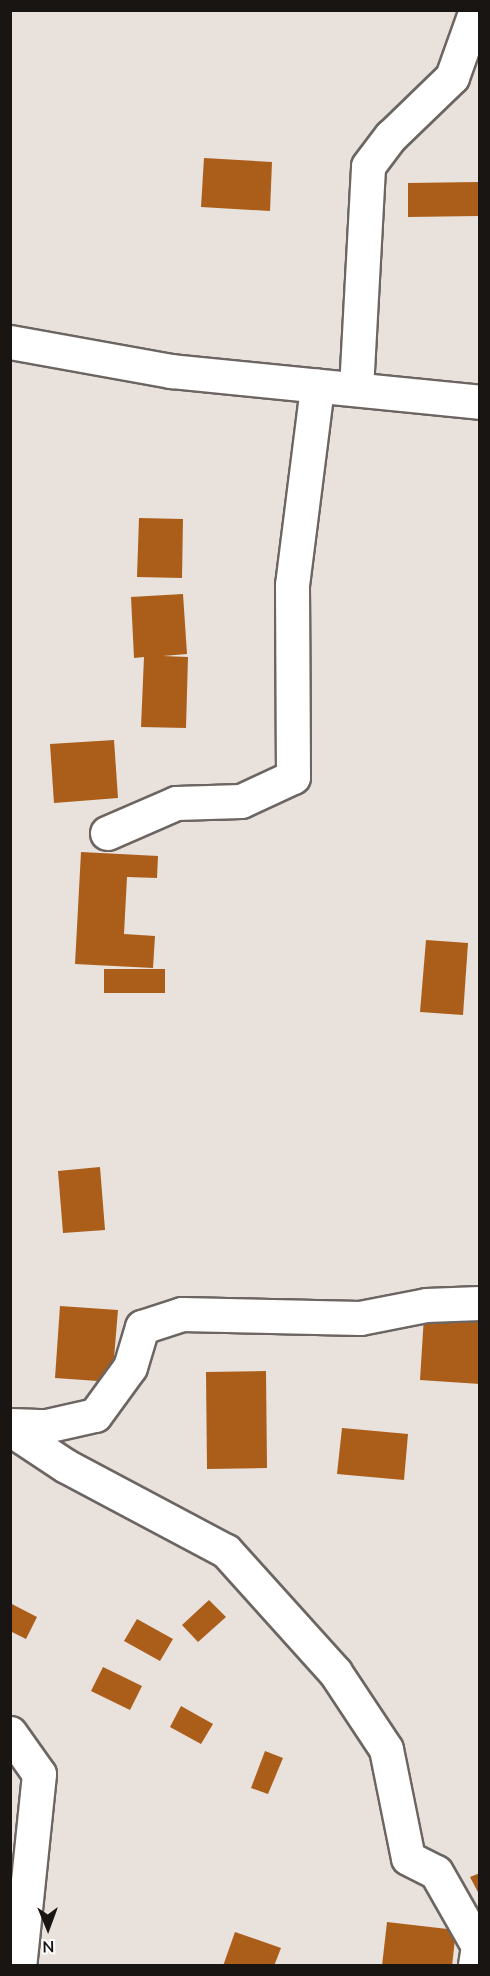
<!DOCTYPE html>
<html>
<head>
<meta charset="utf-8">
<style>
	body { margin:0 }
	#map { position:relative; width:490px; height:1976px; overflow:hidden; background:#e8e1dc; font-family:"Nunito Sans",sans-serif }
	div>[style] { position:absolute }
	.building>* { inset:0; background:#ab5e19 }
	.roads { filter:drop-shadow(2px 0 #6c6561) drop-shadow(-2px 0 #6c6561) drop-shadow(0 2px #6c6561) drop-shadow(0 -2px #6c6561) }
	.minor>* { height:33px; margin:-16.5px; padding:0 16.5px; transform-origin:16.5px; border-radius:16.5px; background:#fff }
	span { translate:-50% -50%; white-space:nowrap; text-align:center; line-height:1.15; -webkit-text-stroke:4.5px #fff; paint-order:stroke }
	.frame { position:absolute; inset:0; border:12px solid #181513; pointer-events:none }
	.north { position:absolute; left:18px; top:1898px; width:60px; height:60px; -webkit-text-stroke:4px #fff; paint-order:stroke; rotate:179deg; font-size:16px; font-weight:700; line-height:24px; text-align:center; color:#181513 }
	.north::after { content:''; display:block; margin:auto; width:21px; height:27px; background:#181513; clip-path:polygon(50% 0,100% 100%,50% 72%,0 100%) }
</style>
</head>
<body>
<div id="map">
	<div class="building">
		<i style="clip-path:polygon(204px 158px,272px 162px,270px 211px,201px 207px)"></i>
		<i style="clip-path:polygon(478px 182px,478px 216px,408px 217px,408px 183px)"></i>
		<i style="clip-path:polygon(139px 518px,183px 519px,182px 578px,137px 577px)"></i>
		<i style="clip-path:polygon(183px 594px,187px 654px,163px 656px,188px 657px,186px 728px,141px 727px,144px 657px,134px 658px,131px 597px)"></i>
		<i style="clip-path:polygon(114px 740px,118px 798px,54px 803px,50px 744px)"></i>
		<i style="clip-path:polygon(81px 852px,158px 856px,157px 878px,127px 877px,124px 934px,155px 936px,153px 968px,75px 964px)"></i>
		<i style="clip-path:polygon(426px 940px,468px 943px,463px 1015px,420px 1012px)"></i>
		<i style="clip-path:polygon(104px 969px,165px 969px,165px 993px,104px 993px)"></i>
		<i style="clip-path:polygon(100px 1167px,105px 1230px,63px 1233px,58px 1171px)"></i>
		<i style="clip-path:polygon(60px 1306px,118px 1310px,112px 1382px,55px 1378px)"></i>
		<i style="clip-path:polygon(424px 1316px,480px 1320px,480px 1384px,420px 1380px)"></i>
		<i style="clip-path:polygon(266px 1371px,267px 1468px,207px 1469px,206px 1372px)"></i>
		<i style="clip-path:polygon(342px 1428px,408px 1434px,404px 1480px,337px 1474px)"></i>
		<i style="clip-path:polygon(209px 1600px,226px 1617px,198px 1642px,182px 1625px)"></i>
		<i style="clip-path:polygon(10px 1603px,37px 1617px,26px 1639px,10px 1631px)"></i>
		<i style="clip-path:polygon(137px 1619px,173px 1639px,160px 1661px,124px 1641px)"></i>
		<i style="clip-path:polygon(103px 1667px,142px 1686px,130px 1710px,91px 1691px)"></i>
		<i style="clip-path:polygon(181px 1706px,213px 1724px,201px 1744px,170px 1727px)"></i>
		<i style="clip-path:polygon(265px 1751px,283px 1758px,268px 1794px,251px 1788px)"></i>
		<i style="clip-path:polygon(480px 1873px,480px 1896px,470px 1877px)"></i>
		<i style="clip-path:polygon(387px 1922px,456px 1930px,452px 1966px,382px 1966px)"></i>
		<i style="clip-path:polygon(235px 1932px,281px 1948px,274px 1966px,223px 1966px)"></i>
	</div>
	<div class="roads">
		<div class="minor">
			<i style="left:10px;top:342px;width:164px;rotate:10.2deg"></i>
			<i style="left:171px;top:371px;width:311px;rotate:5.7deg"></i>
			<i style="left:356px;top:389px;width:223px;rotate:-86.9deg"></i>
			<i style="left:368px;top:166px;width:38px;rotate:-53deg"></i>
			<i style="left:391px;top:136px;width:85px;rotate:-44deg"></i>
			<i style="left:452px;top:77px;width:71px;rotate:-70.3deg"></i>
			<i style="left:107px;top:833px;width:75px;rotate:-23.5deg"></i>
			<i style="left:176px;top:803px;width:65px;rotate:-1.8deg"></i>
			<i style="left:241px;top:801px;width:57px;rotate:-24.8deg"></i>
			<i style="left:293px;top:777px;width:192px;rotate:-90.3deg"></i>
			<i style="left:292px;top:585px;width:201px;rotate:-82.8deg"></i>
			<i style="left:10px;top:1425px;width:36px;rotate:2deg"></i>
			<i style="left:46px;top:1426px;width:50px;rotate:-12.7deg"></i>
			<i style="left:95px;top:1415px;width:59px;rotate:-53.9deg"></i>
			<i style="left:130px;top:1367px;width:42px;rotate:-73.3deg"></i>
			<i style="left:142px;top:1327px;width:42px;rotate:-18deg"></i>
			<i style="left:182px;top:1314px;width:178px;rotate:1.3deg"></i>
			<i style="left:360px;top:1318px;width:67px;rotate:-11.1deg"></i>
			<i style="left:426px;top:1305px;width:54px;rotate:-2.1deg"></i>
			<i style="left:10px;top:1429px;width:67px;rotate:33.5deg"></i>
			<i style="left:66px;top:1466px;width:181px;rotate:28deg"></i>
			<i style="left:226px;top:1551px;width:163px;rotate:48deg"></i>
			<i style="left:335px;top:1672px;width:92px;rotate:56.5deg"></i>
			<i style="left:386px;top:1749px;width:111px;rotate:78.6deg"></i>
			<i style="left:408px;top:1858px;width:31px;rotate:27deg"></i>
			<i style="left:436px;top:1872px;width:85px;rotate:60.4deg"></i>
			<i style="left:478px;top:1946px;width:20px;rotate:99deg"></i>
			<i style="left:10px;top:1733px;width:50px;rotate:54.7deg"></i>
			<i style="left:39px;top:1774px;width:193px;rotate:95.9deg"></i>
		</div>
	</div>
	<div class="frame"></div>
	<div class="north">N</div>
</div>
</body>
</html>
